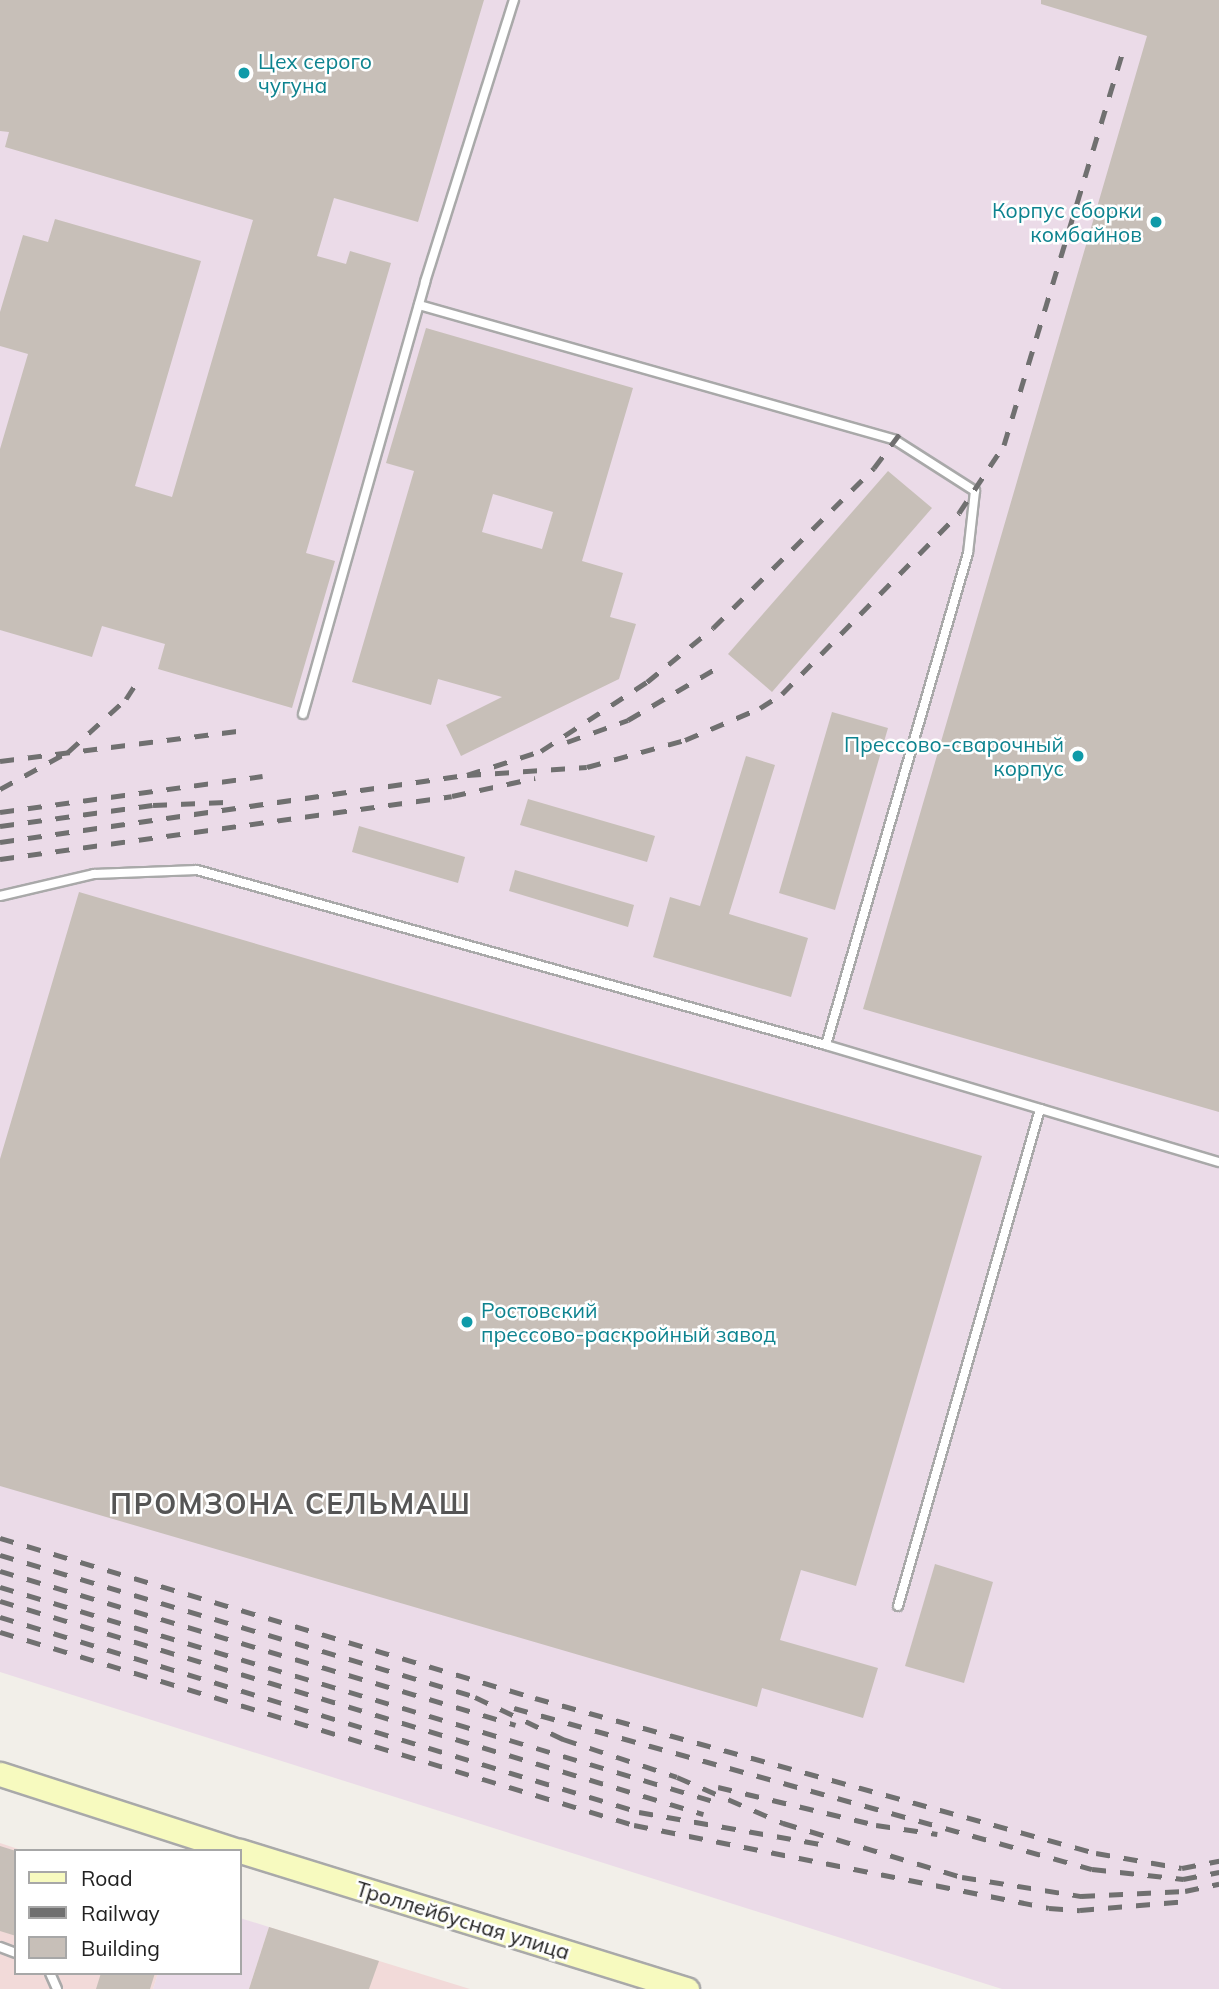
<!DOCTYPE html>
<html>
<head>
<meta charset="utf-8">
<style>
	body { margin:0 }
	#map { position:relative; width:1219px; height:1989px; overflow:hidden; background:#f2efe9; font-family:Mulish,sans-serif }
	div>[style] { position:absolute }
	.commercial>* { inset:0; background:#f2dad9 }
	.industrial>* { inset:0; background:#ebdbe8 }
	.building>* { inset:0; background:#c7bfb8 }
	.roads { filter:drop-shadow(2px 0 #a9a9a9) drop-shadow(-2px 0 #a9a9a9) drop-shadow(0 2px #a9a9a9) drop-shadow(0 -2px #a9a9a9) }
	.lane>* { height:8px; margin:-4px; padding:0 4px; transform-origin:4px; border-radius:4px; background:#fff }
	.secondary>* { height:23px; margin:-11.5px; padding:0 11.5px; transform-origin:11.5px; border-radius:11.5px; background:#f7fabf }
	.rail>* { height:5px; margin-top:-2.5px; transform-origin:0; background:repeating-linear-gradient(90deg,#707070 0 14px,transparent 0 28px) }
	.dots>* { width:19px; height:19px; translate:-50% -50%; box-sizing:border-box; border:4px solid #fff; border-radius:50% }
	span { translate:-50% -50%; white-space:nowrap; text-align:center; line-height:1.15; -webkit-text-stroke:5px #fff; paint-order:stroke }
	.culture-label { font-size:21px; color:#0d838f }
	.left { translate:0 -50%; text-align:left }
	.right { translate:-100% -50%; text-align:right }
	.street-label { font-size:21px; color:#222 }
	.district-label { font-size:28px; color:#555; font-weight:700; letter-spacing:2px }
	.legend { position:absolute; left:14px; top:1849px; width:228px; height:126px; box-sizing:border-box; background:#fff; border:2px solid #a7a7a7; margin:0; padding:9px 12px; list-style:none; font-size:21px; color:#222 }
	.legend li { display:flex; align-items:center; gap:14px; height:35px }
	.legend b { width:35px; border:2px solid #a7a7a7 }
</style>
</head>
<body>
<div id="map">
	<div class="commercial">
		<i style="clip-path:polygon(0 1843px,24px 1851px,16px 1851px,16px 1973px,158px 1973px,153px 1989px,0 1989px)"></i>
		<i style="clip-path:polygon(269px 1927px,470px 1989px,249px 1989px)"></i>
	</div>
	<div class="industrial">
		<i style="clip-path:polygon(0 0,1219px 0,1219px 1989px,1002px 1989px,0 1672px)"></i>
		<i style="clip-path:polygon(240px 1918px,269px 1927px,249px 1989px,153px 1989px,158px 1973px,240px 1973px)"></i>
	</div>
	<div class="building">
		<i style="clip-path:polygon(0 0,484px 0,418px 222px,334px 198px,317px 256px,346px 264px,350px 251px,391px 263px,306px 553px,335px 561px,292px 708px,158px 669px,165px 644px,102px 626px,92px 657px,0 630px,0 449px,28px 354px,0 346px,0 312px,23px 235px,48px 242px,55px 219px,201px 261px,135px 486px,172px 497px,253px 220px,5px 147px,9px 132px,0 131px)"></i>
		<i style="clip-path:polygon(1041px 0,1219px 0,1219px 1112px,863px 1009px,1147px 36px,1041px 4px)"></i>
		<i style="clip-path:polygon(evenodd,426px 328px,633px 388px,582px 561px,623px 573px,610px 617px,636px 624px,619px 679px,461px 756px,446px 725px,502px 697px,438px 679px,431px 705px,352px 682px,414px 471px,386px 463px,426px 328px,493px 494px,553px 512px,542px 549px,482px 532px,493px 494px)"></i>
		<i style="clip-path:polygon(888px 471px,932px 508px,772px 692px,728px 654px)"></i>
		<i style="clip-path:polygon(832px 712px,888px 728px,835px 910px,779px 893px)"></i>
		<i style="clip-path:polygon(746px 756px,775px 765px,729px 914px,808px 938px,791px 997px,653px 957px,670px 897px,700px 906px)"></i>
		<i style="clip-path:polygon(528px 799px,655px 836px,647px 862px,520px 825px)"></i>
		<i style="clip-path:polygon(359px 826px,465px 857px,458px 883px,352px 852px)"></i>
		<i style="clip-path:polygon(515px 870px,634px 905px,628px 927px,509px 891px)"></i>
		<i style="clip-path:polygon(79px 892px,982px 1156px,856px 1586px,801px 1570px,780px 1640px,878px 1668px,863px 1718px,762px 1688px,757px 1707px,0 1486px,0 1159px)"></i>
		<i style="clip-path:polygon(935px 1564px,993px 1582px,964px 1683px,905px 1666px)"></i>
		<i style="clip-path:polygon(0 1846px,16px 1851px,16px 1936px,0 1931px)"></i>
		<i style="clip-path:polygon(269px 1927px,379px 1961px,369px 1989px,249px 1989px)"></i>
		<i style="clip-path:polygon(101px 1973px,155px 1973px,150px 1989px,96px 1989px)"></i>
	</div>
	<div class="roads">
		<div class="lane">
			<i style="left:419px;top:305px;width:495px;rotate:15.8deg"></i>
			<i style="left:895px;top:440px;width:95px;rotate:32.5deg"></i>
			<i style="left:975px;top:491px;width:62px;rotate:96.4deg"></i>
			<i style="left:968px;top:553px;width:512px;rotate:106.1deg"></i>
			<i style="left:826px;top:1045px;width:410px;rotate:16.6deg"></i>
			<i style="left:303px;top:714px;width:449px;rotate:-74.2deg"></i>
			<i style="left:425px;top:282px;width:296px;rotate:-72.5deg"></i>
			<i style="left:0;top:896px;width:97px;rotate:-13.2deg"></i>
			<i style="left:94px;top:874px;width:103px;rotate:-2.2deg"></i>
			<i style="left:197px;top:870px;width:653px;rotate:15.55deg"></i>
			<i style="left:898px;top:1606px;width:517px;rotate:-74.05deg"></i>
			<i style="left:0;top:1947px;width:17px;rotate:21deg"></i>
			<i style="left:50px;top:1973px;width:17px;rotate:66deg"></i>
		</div>
		<div class="secondary">
			<i style="left:0;top:1774px;width:251px;rotate:17.9deg"></i>
			<i style="left:240px;top:1851px;width:468px;rotate:17.2deg"></i>
		</div>
	</div>
	<div class="rail">
		<i style="left:567px;top:742px;width:65px;rotate:-19.8deg"></i>
		<i style="left:628px;top:720px;width:107px;rotate:-30.4deg"></i>
		<i style="left:0;top:761px;width:241px;rotate:-7.2deg"></i>
		<i style="left:467px;top:775px;width:120px;rotate:-3.8deg"></i>
		<i style="left:587px;top:767px;width:102px;rotate:-15.4deg"></i>
		<i style="left:685px;top:740px;width:82px;rotate:-23.1deg"></i>
		<i style="left:760px;top:708px;width:26px;rotate:-32deg"></i>
		<i style="left:782px;top:694px;width:253px;rotate:-45.6deg"></i>
		<i style="left:959px;top:513px;width:82px;rotate:-56.5deg"></i>
		<i style="left:1004px;top:445px;width:416px;rotate:-73.2deg"></i>
		<i style="left:0;top:789px;width:77px;rotate:-28.6deg"></i>
		<i style="left:68px;top:752px;width:79px;rotate:-42.4deg"></i>
		<i style="left:126px;top:699px;width:27px;rotate:-57deg"></i>
		<i style="left:0;top:812px;width:265px;rotate:-7.8deg"></i>
		<i style="left:0;top:826px;width:154px;rotate:-7.8deg"></i>
		<i style="left:153px;top:805px;width:73px;rotate:-2.4deg"></i>
		<i style="left:0;top:842px;width:472px;rotate:-8.2deg"></i>
		<i style="left:467px;top:775px;width:78px;rotate:-18deg"></i>
		<i style="left:541px;top:751px;width:126px;rotate:-33.1deg"></i>
		<i style="left:647px;top:682px;width:85px;rotate:-39.3deg"></i>
		<i style="left:713px;top:628px;width:227px;rotate:-44.8deg"></i>
		<i style="left:874px;top:468px;width:55px;rotate:-53.1deg"></i>
		<i style="left:0;top:859px;width:456px;rotate:-7.9deg"></i>
		<i style="left:452px;top:796px;width:85px;rotate:-12.2deg"></i>
		<i style="left:0;top:1538px;width:558px;rotate:16.65deg"></i>
		<i style="left:535px;top:1698px;width:582px;rotate:15.45deg"></i>
		<i style="left:1096px;top:1853px;width:87px;rotate:9.9deg"></i>
		<i style="left:1182px;top:1868px;width:38px;rotate:-11deg"></i>
		<i style="left:0;top:1555px;width:496px;rotate:16.6deg"></i>
		<i style="left:475px;top:1697px;width:98px;rotate:25.5deg"></i>
		<i style="left:563px;top:1739px;width:120px;rotate:18.4deg"></i>
		<i style="left:677px;top:1777px;width:116px;rotate:23.5deg"></i>
		<i style="left:783px;top:1823px;width:187px;rotate:16.8deg"></i>
		<i style="left:962px;top:1877px;width:121px;rotate:9.1deg"></i>
		<i style="left:1081px;top:1896px;width:104px;rotate:-2.8deg"></i>
		<i style="left:1185px;top:1891px;width:35px;rotate:-12deg"></i>
		<i style="left:0;top:1571px;width:538px;rotate:16.62deg"></i>
		<i style="left:0;top:1587px;width:744px;rotate:16.71deg"></i>
		<i style="left:0;top:1601px;width:735px;rotate:16.86deg"></i>
		<i style="left:0;top:1617px;width:668px;rotate:16.97deg"></i>
		<i style="left:639px;top:1812px;width:184px;rotate:10deg"></i>
		<i style="left:0;top:1632px;width:663px;rotate:16.93deg"></i>
		<i style="left:634px;top:1825px;width:423px;rotate:11.3deg"></i>
		<i style="left:1049px;top:1908px;width:31px;rotate:4deg"></i>
		<i style="left:1080px;top:1910px;width:108px;rotate:-4.8deg"></i>
		<i style="left:514px;top:1708px;width:600px;rotate:15.57deg"></i>
		<i style="left:1092px;top:1869px;width:92px;rotate:6.3deg"></i>
		<i style="left:1183px;top:1879px;width:37px;rotate:-11deg"></i>
		<i style="left:718px;top:1787px;width:163px;rotate:13.5deg"></i>
		<i style="left:876px;top:1825px;width:62px;rotate:8.4deg"></i>
	</div>
	<div class="dots">
		<i style="left:244px;top:73px;background:#0f9aa8"></i>
		<i style="left:1156px;top:222px;background:#0f9aa8"></i>
		<i style="left:1078px;top:756px;background:#0f9aa8"></i>
		<i style="left:467px;top:1322px;background:#0f9aa8"></i>
	</div>
	<div class="culture-label">
		<span class="left" style="left:258px;top:73px">Цех серого<br>чугуна</span>
		<span class="right" style="left:1142px;top:222px">Корпус сборки<br>комбайнов</span>
		<span class="right" style="left:1064px;top:756px">Прессово-сварочный<br>корпус</span>
		<span class="left" style="left:481px;top:1322px">Ростовский<br>прессово-раскройный завод</span>
	</div>
	<div class="street-label">
		<span style="left:463px;top:1920px;rotate:17deg">Троллейбусная улица</span>
	</div>
	<div class="district-label">
		<span style="left:291px;top:1504px">ПРОМЗОНА СЕЛЬМАШ</span>
	</div>
	<ul class="legend">
	<li><b style="height:9px;background:#f7fabf"></b>Road</li>
	<li><b style="height:9px;background:#707070"></b>Railway</li>
	<li><b style="height:19px;background:#c7bfb8"></b>Building</li>
	</ul>
</div>
</body>
</html>
